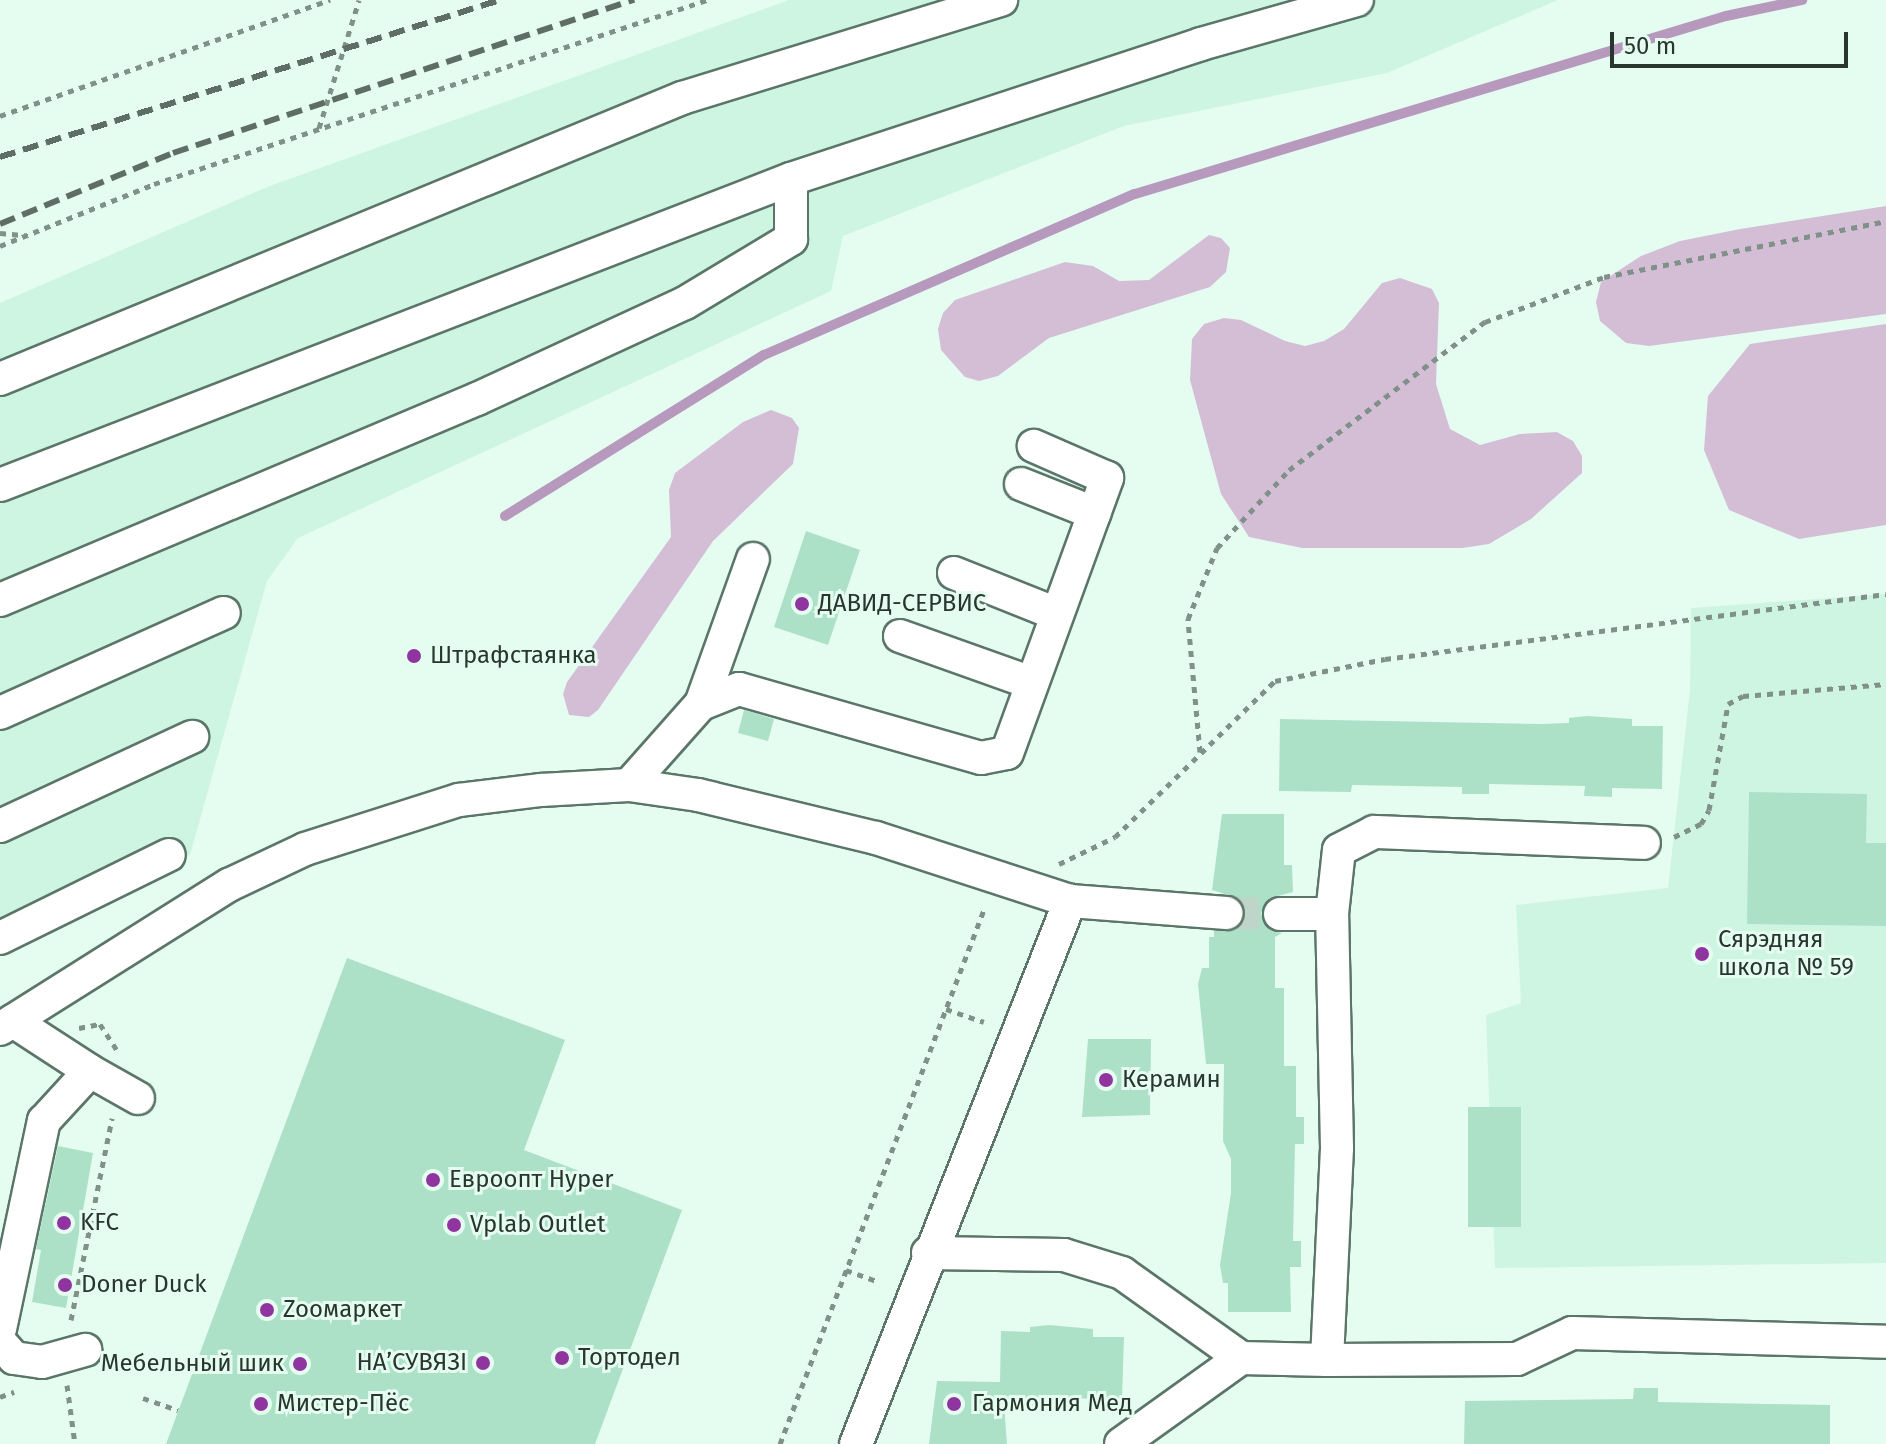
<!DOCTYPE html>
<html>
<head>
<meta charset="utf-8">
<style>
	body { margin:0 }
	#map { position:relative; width:1886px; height:1444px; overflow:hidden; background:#e5fdf1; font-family:"Fira Sans",sans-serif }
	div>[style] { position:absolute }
	.built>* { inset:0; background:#cef5e2 }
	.green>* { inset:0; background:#d3bed6 }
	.stream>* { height:10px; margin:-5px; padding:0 5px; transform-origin:5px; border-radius:5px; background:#b899be }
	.building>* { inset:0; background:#ade1c7 }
	.minor-tunnel>* { height:32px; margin-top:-16px; transform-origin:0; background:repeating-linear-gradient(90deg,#bfd5ca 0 32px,transparent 0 48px) }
	.path>* { height:5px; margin-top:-2.5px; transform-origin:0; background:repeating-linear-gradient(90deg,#809189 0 6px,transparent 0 12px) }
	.roads { filter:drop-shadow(2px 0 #5b7669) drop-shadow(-2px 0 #5b7669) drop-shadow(0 2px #5b7669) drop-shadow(0 -2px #5b7669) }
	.minor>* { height:32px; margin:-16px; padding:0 16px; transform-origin:16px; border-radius:16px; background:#fff }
	.rail>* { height:6px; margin-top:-3px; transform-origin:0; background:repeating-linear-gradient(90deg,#5e6d65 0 16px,transparent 0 24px) }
	.dots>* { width:22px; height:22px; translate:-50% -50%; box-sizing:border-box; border:4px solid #e5fdf1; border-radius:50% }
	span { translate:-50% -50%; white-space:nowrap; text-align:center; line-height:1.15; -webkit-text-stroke:6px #e5fdf1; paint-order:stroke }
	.poi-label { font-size:24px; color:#29352f }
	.left { translate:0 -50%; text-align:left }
	.right { translate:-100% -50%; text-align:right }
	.scale { position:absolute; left:1610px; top:32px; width:238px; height:36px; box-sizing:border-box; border:4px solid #29352f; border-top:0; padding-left:10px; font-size:24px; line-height:28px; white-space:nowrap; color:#29352f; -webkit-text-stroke:6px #e5fdf1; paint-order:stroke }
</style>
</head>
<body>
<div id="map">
	<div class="built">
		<i style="clip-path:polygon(789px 0,1558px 0,1387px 73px,1124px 126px,843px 236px,831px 291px,298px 538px,267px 581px,190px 855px,0 956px,0 303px,267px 187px)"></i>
		<i style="clip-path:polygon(1886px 594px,1886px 1263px,1495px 1268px,1486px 1015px,1521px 1003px,1516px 905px,1668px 888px,1690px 689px,1691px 608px)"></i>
	</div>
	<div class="green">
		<i style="clip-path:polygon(1886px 206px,1886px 314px,1649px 346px,1626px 343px,1600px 321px,1596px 302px,1601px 282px,1641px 256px,1680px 241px,1740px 229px)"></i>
		<i style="clip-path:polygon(1209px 235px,1221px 238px,1230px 248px,1226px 272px,1210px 287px,1049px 338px,998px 376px,979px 381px,965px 377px,941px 350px,938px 329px,943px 313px,955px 300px,1065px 262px,1093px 266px,1119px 281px,1149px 280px)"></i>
		<i style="clip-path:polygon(1400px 278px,1432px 289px,1439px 303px,1436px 384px,1450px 429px,1480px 445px,1520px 434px,1557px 432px,1573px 441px,1582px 456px,1582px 473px,1531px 519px,1489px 544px,1462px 548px,1302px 548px,1249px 537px,1221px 494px,1190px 380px,1192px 339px,1204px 324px,1224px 318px,1241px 320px,1285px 341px,1305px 346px,1324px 341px,1344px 329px,1382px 283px)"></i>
		<i style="clip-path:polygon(1886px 324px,1886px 525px,1799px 539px,1729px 510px,1704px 450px,1708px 396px,1750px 344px)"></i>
		<i style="clip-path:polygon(771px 410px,792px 418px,799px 428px,793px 464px,713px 541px,598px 710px,589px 717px,569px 715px,563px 694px,567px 682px,671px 537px,669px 490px,675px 473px,743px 422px)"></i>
	</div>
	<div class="stream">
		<i style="left:505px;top:516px;width:305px;rotate:-31.9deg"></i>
		<i style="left:764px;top:355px;width:404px;rotate:-23.5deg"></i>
		<i style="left:1135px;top:194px;width:617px;rotate:-16.76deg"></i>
		<i style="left:1726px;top:16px;width:78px;rotate:-11.9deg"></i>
	</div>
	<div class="building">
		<i style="clip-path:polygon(806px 531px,860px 550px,828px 645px,774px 627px)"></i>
		<i style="clip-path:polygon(744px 710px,774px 719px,768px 741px,738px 733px)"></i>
		<i style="clip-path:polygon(1587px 716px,1632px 719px,1632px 726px,1663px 726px,1662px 789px,1612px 788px,1612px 797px,1584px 796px,1585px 786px,1489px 784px,1489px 794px,1462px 794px,1462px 787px,1352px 785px,1351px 792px,1279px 791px,1280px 719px,1540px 724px,1569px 723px,1569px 718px)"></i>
		<i style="clip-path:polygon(1749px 792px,1867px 794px,1866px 843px,1886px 843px,1886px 926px,1747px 924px)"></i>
		<i style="clip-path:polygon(1222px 814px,1284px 814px,1284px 865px,1292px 865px,1293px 892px,1270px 898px,1261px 913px,1270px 930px,1282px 933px,1275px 937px,1275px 988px,1284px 988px,1284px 1066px,1296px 1066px,1296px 1117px,1304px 1117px,1304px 1144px,1295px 1144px,1293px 1241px,1301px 1241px,1301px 1267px,1290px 1267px,1291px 1312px,1228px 1312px,1228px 1283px,1223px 1283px,1220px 1265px,1231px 1193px,1231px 1159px,1223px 1141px,1224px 1064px,1206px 1064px,1198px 984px,1202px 968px,1209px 968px,1209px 937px,1214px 937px,1214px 931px,1236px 930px,1246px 914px,1238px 898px,1212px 890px)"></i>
		<i style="clip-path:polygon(347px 958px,565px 1040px,524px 1150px,682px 1210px,595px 1444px,166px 1444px)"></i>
		<i style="clip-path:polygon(1088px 1039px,1151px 1039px,1150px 1115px,1082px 1117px)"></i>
		<i style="clip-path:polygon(1468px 1107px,1521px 1107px,1521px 1227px,1468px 1227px)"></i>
		<i style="clip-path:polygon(58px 1146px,93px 1153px,66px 1308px,32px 1302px,41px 1250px,36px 1249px)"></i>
		<i style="clip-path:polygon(1049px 1325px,1093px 1329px,1093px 1337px,1124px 1337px,1122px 1400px,1071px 1398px,1071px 1407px,1004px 1404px,1007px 1444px,929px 1444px,937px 1381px,1000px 1382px,1001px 1331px,1030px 1332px,1030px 1327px)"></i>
		<i style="clip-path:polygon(1634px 1388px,1658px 1388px,1658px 1402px,1830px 1405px,1830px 1444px,1464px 1444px,1465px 1401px,1633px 1399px)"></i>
	</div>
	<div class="minor-tunnel">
		<i style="left:1227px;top:913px;width:53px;rotate:1.1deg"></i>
	</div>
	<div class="path">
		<i style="left:0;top:116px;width:350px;rotate:-19.4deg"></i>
		<i style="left:319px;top:128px;width:134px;rotate:-72.6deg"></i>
		<i style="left:0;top:233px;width:25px;rotate:5deg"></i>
		<i style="left:0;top:246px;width:166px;rotate:-21.9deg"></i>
		<i style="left:154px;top:184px;width:583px;rotate:-18.4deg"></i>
		<i style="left:1200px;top:752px;width:134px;rotate:-95.2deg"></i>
		<i style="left:1188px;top:619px;width:77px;rotate:-67.8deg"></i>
		<i style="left:1217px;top:548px;width:106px;rotate:-47.3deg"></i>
		<i style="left:1289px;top:470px;width:246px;rotate:-37.1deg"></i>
		<i style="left:1485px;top:322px;width:127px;rotate:-20.7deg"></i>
		<i style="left:1604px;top:277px;width:288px;rotate:-11.2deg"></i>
		<i style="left:1674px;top:837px;width:30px;rotate:-26deg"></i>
		<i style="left:1701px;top:824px;width:16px;rotate:-60deg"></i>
		<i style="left:1709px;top:810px;width:108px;rotate:-79.8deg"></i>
		<i style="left:1728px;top:704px;width:17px;rotate:-28deg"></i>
		<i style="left:1743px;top:696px;width:144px;rotate:-4.8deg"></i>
		<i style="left:1059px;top:864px;width:62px;rotate:-25.7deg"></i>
		<i style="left:1115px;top:837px;width:223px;rotate:-44.3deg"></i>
		<i style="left:1275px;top:681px;width:112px;rotate:-11.3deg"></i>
		<i style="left:1385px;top:659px;width:505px;rotate:-7.39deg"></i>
		<i style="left:946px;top:1009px;width:40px;rotate:18.9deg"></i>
		<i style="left:79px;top:1028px;width:21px;rotate:-11deg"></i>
		<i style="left:100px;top:1024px;width:31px;rotate:57deg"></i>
		<i style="left:846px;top:1270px;width:35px;rotate:20deg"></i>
		<i style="left:71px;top:1320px;width:206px;rotate:-78.5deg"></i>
		<i style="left:67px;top:1385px;width:60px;rotate:82.3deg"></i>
		<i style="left:0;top:1397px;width:15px;rotate:-20deg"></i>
		<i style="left:143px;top:1398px;width:37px;rotate:19deg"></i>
		<i style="left:780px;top:1444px;width:575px;rotate:-69.11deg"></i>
	</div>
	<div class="roads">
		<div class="minor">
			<i style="left:0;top:379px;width:738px;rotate:-22.39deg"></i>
			<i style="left:682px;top:98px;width:334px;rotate:-17.1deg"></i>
			<i style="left:1021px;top:484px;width:79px;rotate:21.7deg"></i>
			<i style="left:0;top:485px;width:848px;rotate:-21.15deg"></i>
			<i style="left:791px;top:179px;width:432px;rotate:-18.2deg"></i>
			<i style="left:1201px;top:44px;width:162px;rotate:-15.8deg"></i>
			<i style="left:954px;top:573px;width:111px;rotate:21.7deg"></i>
			<i style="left:0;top:600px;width:518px;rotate:-22.85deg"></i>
			<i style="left:477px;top:399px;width:229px;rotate:-24.8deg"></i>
			<i style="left:685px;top:303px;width:124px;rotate:-31.1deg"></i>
			<i style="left:791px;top:239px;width:60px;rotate:-90deg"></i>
			<i style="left:900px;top:636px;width:140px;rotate:19.6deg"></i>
			<i style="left:701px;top:704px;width:41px;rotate:-21.5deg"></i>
			<i style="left:739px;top:689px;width:252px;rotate:15.9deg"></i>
			<i style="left:981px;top:758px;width:26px;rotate:-11deg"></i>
			<i style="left:1007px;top:753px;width:293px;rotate:-70deg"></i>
			<i style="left:1107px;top:478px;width:80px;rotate:-156.3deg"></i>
			<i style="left:0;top:713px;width:245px;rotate:-24.1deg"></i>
			<i style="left:629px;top:785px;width:108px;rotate:-48.4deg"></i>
			<i style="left:701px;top:704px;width:154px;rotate:-70.3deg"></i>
			<i style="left:0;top:826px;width:212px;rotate:-24.9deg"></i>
			<i style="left:1280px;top:914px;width:52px"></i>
			<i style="left:1332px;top:914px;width:64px;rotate:-83.8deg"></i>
			<i style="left:1339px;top:850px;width:39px;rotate:-27deg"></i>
			<i style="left:1374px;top:832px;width:270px;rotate:2.3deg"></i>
			<i style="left:0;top:938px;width:188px;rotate:-26.2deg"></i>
			<i style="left:0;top:1029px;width:271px;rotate:-32.2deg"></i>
			<i style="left:229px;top:885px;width:84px;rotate:-25.3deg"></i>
			<i style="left:305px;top:849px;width:162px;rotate:-17.7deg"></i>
			<i style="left:459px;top:800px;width:83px;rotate:-7deg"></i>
			<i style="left:541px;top:790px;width:88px;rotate:-3.3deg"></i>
			<i style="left:629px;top:785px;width:70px;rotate:8.2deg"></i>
			<i style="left:698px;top:795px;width:183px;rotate:13.6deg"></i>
			<i style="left:876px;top:838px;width:204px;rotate:18deg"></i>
			<i style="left:1070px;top:901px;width:157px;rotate:4.4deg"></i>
			<i style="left:90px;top:1071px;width:55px;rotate:29.4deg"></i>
			<i style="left:928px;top:1253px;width:136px;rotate:0.8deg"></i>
			<i style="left:1064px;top:1255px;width:61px;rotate:17.2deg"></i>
			<i style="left:1122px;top:1273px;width:146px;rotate:35.5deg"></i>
			<i style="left:0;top:1329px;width:213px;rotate:-78.1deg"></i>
			<i style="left:44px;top:1121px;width:68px;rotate:-47.4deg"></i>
			<i style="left:90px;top:1071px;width:92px;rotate:-147deg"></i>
			<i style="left:0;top:1342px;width:21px;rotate:49deg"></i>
			<i style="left:14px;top:1358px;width:28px;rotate:8deg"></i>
			<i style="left:42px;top:1362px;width:45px;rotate:-15.6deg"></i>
			<i style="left:1327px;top:1360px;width:190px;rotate:-0.3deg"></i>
			<i style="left:1517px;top:1359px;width:61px;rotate:-25.3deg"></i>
			<i style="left:1572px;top:1333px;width:314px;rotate:1.6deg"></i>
			<i style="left:856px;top:1444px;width:584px;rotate:-68.49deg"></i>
			<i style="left:1121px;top:1444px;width:148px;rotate:-35.6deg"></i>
			<i style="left:1241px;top:1358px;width:86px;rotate:1.3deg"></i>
			<i style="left:1327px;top:1360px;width:212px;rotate:-87.3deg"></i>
			<i style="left:1337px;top:1148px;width:234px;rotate:-91.2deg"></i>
		</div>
	</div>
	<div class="rail">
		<i style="left:0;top:157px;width:524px;rotate:-17.43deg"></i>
		<i style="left:0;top:224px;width:187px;rotate:-22.3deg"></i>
		<i style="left:173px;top:153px;width:486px;rotate:-18.4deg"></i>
	</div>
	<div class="dots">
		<i style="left:802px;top:604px;background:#9035a0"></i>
		<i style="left:414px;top:656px;background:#9035a0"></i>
		<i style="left:1702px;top:954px;background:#9035a0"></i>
		<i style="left:1106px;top:1080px;background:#9035a0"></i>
		<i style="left:433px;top:1180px;background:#9035a0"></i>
		<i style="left:64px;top:1223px;background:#9035a0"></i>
		<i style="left:454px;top:1225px;background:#9035a0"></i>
		<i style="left:65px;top:1285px;background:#9035a0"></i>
		<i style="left:267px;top:1310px;background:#9035a0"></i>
		<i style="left:562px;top:1358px;background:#9035a0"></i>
		<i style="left:483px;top:1363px;background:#9035a0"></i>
		<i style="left:300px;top:1364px;background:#9035a0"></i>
		<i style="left:261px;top:1404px;background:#9035a0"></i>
		<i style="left:954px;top:1404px;background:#9035a0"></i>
	</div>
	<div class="poi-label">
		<span class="left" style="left:818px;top:604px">ДАВИД-СЕРВИС</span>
		<span class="left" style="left:430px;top:656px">Штрафстаянка</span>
		<span class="left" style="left:1718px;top:954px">Сярэдняя<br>школа № 59</span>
		<span class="left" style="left:1122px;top:1080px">Керамин</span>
		<span class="left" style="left:449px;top:1180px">Евроопт Hyper</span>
		<span class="left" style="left:80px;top:1223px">KFC</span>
		<span class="left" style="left:470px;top:1225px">Vplab Outlet</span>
		<span class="left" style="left:81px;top:1285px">Doner Duck</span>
		<span class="left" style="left:283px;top:1310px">Zooмаркет</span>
		<span class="left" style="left:578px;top:1358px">Тортодел</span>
		<span class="right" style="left:467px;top:1363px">НАʼСУВЯЗІ</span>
		<span class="right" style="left:284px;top:1364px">Мебельный шик</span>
		<span class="left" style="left:277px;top:1404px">Мистер-Пёс</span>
		<span class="left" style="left:972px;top:1404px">Гармония Мед</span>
	</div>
	<div class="scale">50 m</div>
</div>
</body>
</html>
